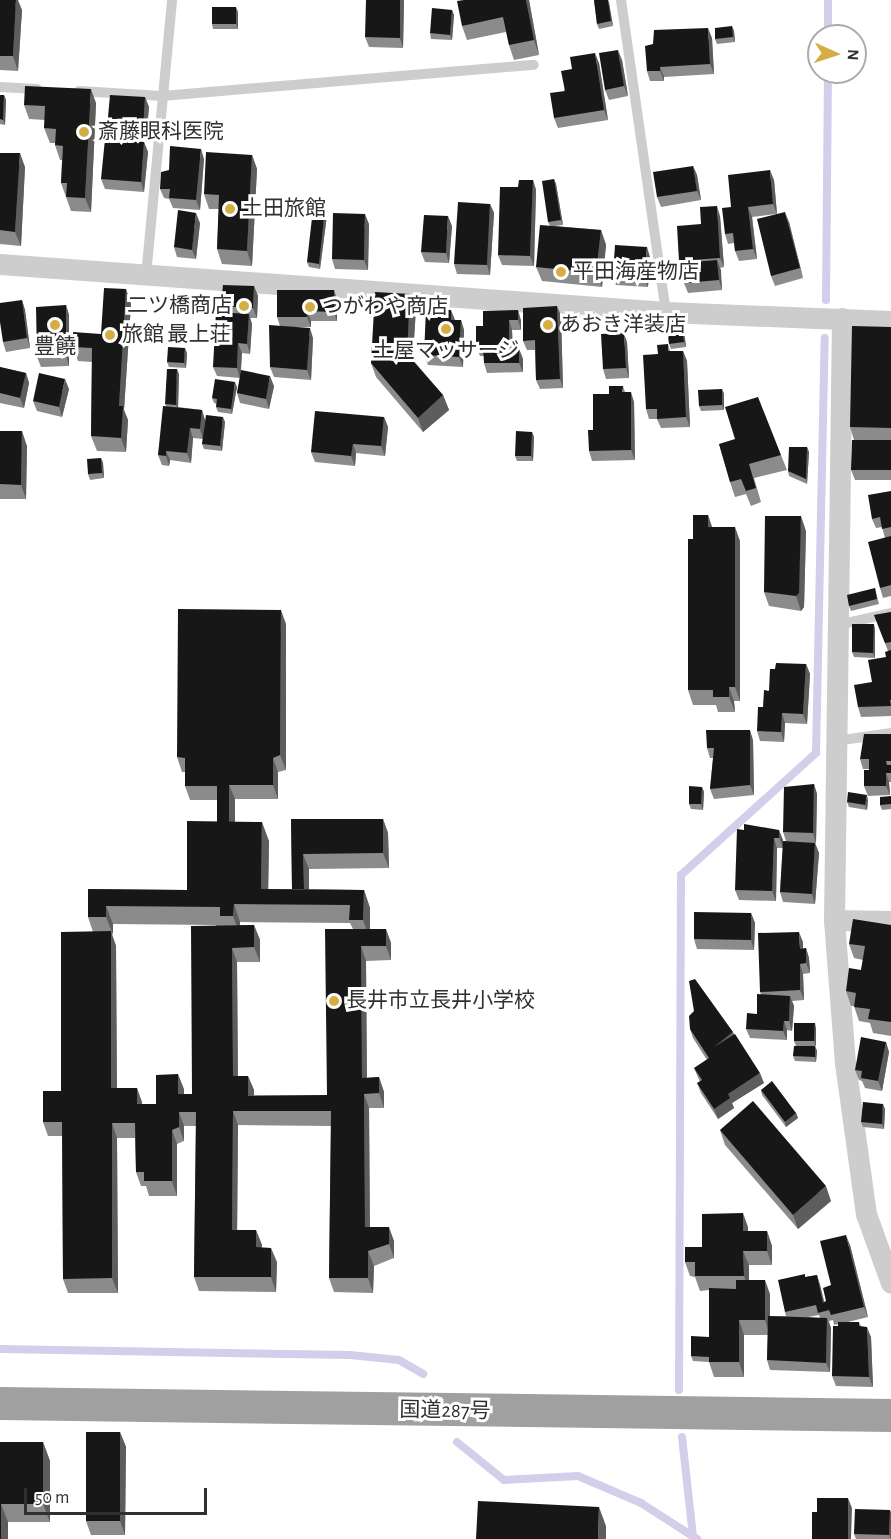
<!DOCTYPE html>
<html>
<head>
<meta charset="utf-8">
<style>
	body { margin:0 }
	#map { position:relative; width:891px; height:1539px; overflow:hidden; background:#fff; font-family:"Alegreya Sans","Noto Sans JP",sans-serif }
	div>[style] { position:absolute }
	.stream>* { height:8px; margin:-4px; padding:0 4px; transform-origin:4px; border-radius:4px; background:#d3cee9 }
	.service>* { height:10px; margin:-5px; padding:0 5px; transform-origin:5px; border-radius:5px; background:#cdcdcd }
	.minor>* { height:21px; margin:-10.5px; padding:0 10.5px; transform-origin:10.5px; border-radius:10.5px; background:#cdcdcd }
	.trunk>* { height:33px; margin:-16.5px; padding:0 16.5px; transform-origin:16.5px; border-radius:16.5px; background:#a0a0a0 }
	.wall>* { inset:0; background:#8b8b8b }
	.shaded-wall>* { inset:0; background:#5d5d5d }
	.building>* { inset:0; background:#171717 }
	.dots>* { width:16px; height:16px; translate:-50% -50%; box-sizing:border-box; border:3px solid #fff; border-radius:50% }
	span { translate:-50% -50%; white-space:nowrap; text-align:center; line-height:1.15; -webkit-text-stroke:6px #fff; paint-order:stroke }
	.poi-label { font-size:21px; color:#303030 }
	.left { translate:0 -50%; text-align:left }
	.right { translate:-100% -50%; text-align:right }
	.street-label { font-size:21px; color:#303030 }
	.north { position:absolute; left:807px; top:24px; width:60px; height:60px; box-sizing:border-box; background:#fff; border:2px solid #acacac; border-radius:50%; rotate:93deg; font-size:16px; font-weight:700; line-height:24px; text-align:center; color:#303030 }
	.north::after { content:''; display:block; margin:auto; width:21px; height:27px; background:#d4ae45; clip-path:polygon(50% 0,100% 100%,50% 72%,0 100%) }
	.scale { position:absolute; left:24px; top:1488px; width:183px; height:27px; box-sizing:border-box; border:3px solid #303030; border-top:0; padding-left:8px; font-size:18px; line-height:21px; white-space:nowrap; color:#303030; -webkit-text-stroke:4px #fff; paint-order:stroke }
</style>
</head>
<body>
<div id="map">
	<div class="stream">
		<i style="left:828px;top:36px;width:36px;rotate:-90deg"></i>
		<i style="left:826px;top:300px;width:228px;rotate:-89.5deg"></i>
		<i style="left:0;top:1349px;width:350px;rotate:1deg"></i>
		<i style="left:350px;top:1355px;width:49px;rotate:5.8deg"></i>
		<i style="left:399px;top:1360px;width:28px;rotate:30deg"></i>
		<i style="left:679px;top:1390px;width:515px;rotate:-89.78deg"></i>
		<i style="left:681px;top:875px;width:182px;rotate:-42.1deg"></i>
		<i style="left:816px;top:753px;width:415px;rotate:-88.8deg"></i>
		<i style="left:682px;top:1437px;width:101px;rotate:83.7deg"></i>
		<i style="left:457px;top:1442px;width:60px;rotate:39deg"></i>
		<i style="left:504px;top:1480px;width:74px;rotate:-3.1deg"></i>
		<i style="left:578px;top:1476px;width:69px;rotate:23.2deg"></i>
		<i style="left:641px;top:1503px;width:67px;rotate:32.7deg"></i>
	</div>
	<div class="service">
		<i style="left:621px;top:0;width:315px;rotate:81.8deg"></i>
		<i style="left:0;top:87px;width:37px;rotate:3deg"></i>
		<i style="left:79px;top:91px;width:83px;rotate:3.4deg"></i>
		<i style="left:162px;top:96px;width:373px;rotate:-4.8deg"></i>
		<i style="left:146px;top:276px;width:277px;rotate:-84.6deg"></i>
		<i style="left:838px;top:625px;width:54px;rotate:-12.8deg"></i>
		<i style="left:836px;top:741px;width:56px;rotate:-8.3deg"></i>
	</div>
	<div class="minor">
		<i style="left:0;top:264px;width:668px;rotate:4.12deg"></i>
		<i style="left:666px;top:312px;width:225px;rotate:2.3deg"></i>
		<i style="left:842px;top:318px;width:602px;rotate:90.76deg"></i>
		<i style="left:834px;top:920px;width:143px;rotate:85.6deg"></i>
		<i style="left:845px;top:1063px;width:152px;rotate:82.1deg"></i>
		<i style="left:866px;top:1214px;width:73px;rotate:70.1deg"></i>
		<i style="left:834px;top:920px;width:57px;rotate:1deg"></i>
	</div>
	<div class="trunk">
		<i style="left:0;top:1403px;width:891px;rotate:0.77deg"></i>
	</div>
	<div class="wall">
		<i style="clip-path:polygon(0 0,22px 10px,18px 71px,0 70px)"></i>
		<i style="clip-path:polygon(404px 0,403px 48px,369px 47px,365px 37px)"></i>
		<i style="clip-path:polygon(529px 0,539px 55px,514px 60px,509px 45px,506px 32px,467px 40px,462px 26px)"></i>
		<i style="clip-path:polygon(594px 0,608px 0,613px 26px,599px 29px,597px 24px)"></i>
		<i style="clip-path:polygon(452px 10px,454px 15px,452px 40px,431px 39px,430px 33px)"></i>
		<i style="clip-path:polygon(238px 12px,238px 29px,213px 29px,212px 24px)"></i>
		<i style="clip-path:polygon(732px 26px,734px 31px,735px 42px,717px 44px,715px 39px)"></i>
		<i style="clip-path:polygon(712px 38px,714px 74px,664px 77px,664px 81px,650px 81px,647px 71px)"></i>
		<i style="clip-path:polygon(622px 60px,628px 96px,609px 100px,605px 90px)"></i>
		<i style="clip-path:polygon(599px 63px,608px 120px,558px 128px,554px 118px,572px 69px)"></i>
		<i style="clip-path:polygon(0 95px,4px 95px,6px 100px,5px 125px,0 124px)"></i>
		<i style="clip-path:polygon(145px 97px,149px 107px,146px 140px,111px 138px,107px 128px)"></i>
		<i style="clip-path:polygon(96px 103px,91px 212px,71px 211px,61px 183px,62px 160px,60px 160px,55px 145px,55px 143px,50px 143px,44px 128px,45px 120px,29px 119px,24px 105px)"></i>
		<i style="clip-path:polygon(144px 142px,148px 152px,144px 192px,105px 189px,101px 179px)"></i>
		<i style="clip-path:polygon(0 153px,25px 167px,21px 246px,0 244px)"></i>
		<i style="clip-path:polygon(252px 155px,257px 169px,252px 266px,222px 264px,217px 249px,219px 209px,209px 209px,204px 194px)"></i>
		<i style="clip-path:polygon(204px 159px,200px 210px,173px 208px,169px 199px,164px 198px,160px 189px,169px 170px)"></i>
		<i style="clip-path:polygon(693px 166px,697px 175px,701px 200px,661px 207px,657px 197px)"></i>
		<i style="clip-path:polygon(554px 179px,556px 184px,563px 225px,555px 226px,601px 230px,606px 245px,602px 287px,542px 281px,536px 267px,550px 226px,548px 222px)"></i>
		<i style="clip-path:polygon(533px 180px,536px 190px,534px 266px,502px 265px,498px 255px,518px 187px)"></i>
		<i style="clip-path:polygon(774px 180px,777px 214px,789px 222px,803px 278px,775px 286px,771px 276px,776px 214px,752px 217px,757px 259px,739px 261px,735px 251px,734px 243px,728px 244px,725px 234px,731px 207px)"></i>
		<i style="clip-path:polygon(490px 204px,494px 213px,490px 275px,457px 274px,454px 264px)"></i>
		<i style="clip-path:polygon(327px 215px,320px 269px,309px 267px,307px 262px)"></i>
		<i style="clip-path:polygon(720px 216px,724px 267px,720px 268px,722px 290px,688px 293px,684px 283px,683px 270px,679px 261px,701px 224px)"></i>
		<i style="clip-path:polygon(200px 223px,196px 259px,177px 257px,174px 247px)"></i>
		<i style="clip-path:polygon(369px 224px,368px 270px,335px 269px,332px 259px)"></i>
		<i style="clip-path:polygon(452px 226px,449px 263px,425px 262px,421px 252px)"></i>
		<i style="clip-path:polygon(650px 257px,648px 287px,616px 285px,613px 275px)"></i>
		<i style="clip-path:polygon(254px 286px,258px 296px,257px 318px,250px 318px,252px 324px,250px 354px,242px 353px,241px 373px,274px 386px,269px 409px,240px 403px,237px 393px,240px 378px,217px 376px,213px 367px,224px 313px,221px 306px)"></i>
		<i style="clip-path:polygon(126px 289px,131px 304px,124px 410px,128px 420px,126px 452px,97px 451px,91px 436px,92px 362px,78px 361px,73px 347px,101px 334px)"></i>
		<i style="clip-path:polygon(334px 290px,337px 300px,337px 321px,311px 321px,311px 327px,294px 327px,313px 338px,311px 380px,274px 377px,270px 367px,280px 326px,277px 317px)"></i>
		<i style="clip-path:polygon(410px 294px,416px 308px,413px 360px,443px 395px,449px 410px,423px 432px,376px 377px,371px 363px)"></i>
		<i style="clip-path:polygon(22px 300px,25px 310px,30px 348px,6px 352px,3px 342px)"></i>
		<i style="clip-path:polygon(66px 305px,69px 315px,69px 366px,41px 367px,37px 357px)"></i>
		<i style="clip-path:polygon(557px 306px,561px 316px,563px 388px,540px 389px,536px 380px,535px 350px,527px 350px,523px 341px)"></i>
		<i style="clip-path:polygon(483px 311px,521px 320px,521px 330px,512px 330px,513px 349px,519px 349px,523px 359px,523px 372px,487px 373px,484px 363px,484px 356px,480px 356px,476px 346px,483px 326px)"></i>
		<i style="clip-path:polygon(681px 318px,683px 323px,686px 347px,671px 349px,669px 344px)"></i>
		<i style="clip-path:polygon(455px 320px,461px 320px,464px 330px,463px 367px,428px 365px,424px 355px)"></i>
		<i style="clip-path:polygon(891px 327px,891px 480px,855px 480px,851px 470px,854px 440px,850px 427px)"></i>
		<i style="clip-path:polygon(627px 342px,629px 378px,606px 379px,603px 369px)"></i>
		<i style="clip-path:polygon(668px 344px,670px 351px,683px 351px,687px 361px,690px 427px,661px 428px,657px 419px,649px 419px,646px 409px,658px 354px)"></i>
		<i style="clip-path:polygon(187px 353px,186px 368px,169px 367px,167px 362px)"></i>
		<i style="clip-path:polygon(0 367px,26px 373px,29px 383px,24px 408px,0 403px)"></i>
		<i style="clip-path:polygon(179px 374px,178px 407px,202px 410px,205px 420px,225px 422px,222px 451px,204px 449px,202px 444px,203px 439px,193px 438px,191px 463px,170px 460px,169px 466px,162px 465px,158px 455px,166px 406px,165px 404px)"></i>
		<i style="clip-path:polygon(623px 386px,625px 392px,634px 402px,635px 460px,592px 461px,589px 451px,593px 430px,609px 394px)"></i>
		<i style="clip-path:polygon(237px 387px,232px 414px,218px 412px,216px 407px,217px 404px,214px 403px,212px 398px)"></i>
		<i style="clip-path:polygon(69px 389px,62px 417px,37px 411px,33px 401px)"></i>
		<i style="clip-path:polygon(722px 389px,724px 394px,724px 410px,701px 411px,699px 406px)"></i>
		<i style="clip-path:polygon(384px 417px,388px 427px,385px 456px,356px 453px,355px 466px,315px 462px,311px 452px)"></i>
		<i style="clip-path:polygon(0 431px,27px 446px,26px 499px,0 499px)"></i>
		<i style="clip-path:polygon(532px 432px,534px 437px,533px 461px,517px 461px,515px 456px)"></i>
		<i style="clip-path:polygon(719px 444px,781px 455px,787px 470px,754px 478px,761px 502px,751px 506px,746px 494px,735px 497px,730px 482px)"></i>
		<i style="clip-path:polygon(807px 447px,809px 452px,807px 484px,789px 476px,788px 471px)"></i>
		<i style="clip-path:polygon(101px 458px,103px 463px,104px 478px,90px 480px,88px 474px)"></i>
		<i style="clip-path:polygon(891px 491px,891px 596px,883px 598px,880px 588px,885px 538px,882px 527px,876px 528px,872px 519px)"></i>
		<i style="clip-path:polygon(708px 515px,712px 527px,740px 541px,740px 701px,734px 701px,735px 712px,718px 712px,716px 705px,693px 705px,688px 690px,693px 539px)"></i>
		<i style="clip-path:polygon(806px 531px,804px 607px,801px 611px,769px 606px,764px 592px)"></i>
		<i style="clip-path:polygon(875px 588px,879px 604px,851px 611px,849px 606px)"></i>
		<i style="clip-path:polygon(891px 612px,891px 716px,861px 717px,858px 707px,886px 657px,888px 651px,874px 615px)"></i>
		<i style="clip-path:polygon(evenodd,286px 624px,286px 770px,278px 772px,278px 799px,235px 799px,235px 822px,269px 841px,268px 889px,292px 889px,291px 819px,383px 819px,388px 833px,389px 868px,309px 869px,309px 889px,364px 890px,370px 908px,370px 929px,386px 929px,391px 943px,391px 960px,366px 961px,367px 1078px,379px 1077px,384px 1092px,384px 1108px,369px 1108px,370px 1227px,394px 1241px,394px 1258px,374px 1266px,373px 1293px,334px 1292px,329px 1278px,331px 1126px,238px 1125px,237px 1230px,256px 1230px,262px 1245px,261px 1247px,277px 1262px,276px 1292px,199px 1291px,194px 1277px,196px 1126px,184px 1126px,184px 1141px,177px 1144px,177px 1196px,149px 1196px,146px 1186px,141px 1186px,136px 1172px,135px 1138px,117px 1138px,118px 1293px,68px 1293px,63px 1279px,62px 1136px,48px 1136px,43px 1122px,61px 1091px,93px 932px,88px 917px,88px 889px,187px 890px,217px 822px,217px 800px,190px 800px,185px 786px,185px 772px,182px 772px,177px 757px,286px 624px,240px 922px,350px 923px,353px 929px,327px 1095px,254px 1095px,254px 1090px,248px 1076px,238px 1076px,237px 962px,260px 962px,260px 940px,254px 925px,240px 925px,240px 922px,286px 624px,113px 924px,216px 925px,192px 1094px,184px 1094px,184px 1089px,156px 1104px,142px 1104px,137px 1088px,117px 1088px,116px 946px,112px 935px,113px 924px)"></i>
		<i style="clip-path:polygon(875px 629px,875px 658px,854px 657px,852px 652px)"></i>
		<i style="clip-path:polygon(806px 664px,810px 674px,807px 724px,785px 723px,784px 742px,760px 741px,757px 731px,775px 669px)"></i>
		<i style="clip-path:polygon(891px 734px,891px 782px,889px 782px,890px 795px,868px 796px,864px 786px,869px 769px,863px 769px,860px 759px)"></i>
		<i style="clip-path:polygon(753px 740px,754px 795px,714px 799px,710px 789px,713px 758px,710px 758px,707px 748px)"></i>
		<i style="clip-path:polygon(814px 784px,817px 794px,816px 843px,809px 843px,815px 843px,819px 853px,815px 904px,783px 902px,780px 892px,783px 848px,777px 848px,776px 901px,739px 900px,735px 890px,779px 830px,783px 841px,786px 841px,783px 832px)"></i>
		<i style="clip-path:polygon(702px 787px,704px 792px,703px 810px,691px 809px,689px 804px)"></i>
		<i style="clip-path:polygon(891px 796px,891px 809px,882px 810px,880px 805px)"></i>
		<i style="clip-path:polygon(868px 800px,867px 810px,849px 807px,847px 802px)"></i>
		<i style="clip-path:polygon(751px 913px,755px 923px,754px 950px,697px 949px,694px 939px)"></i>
		<i style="clip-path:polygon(891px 925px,891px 1036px,873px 1033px,870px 1023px,859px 1021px,854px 1006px,851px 1006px,846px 991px,861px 970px,863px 960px,854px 958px,849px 944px)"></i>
		<i style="clip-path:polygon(803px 942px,803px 949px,806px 948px,809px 958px,810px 973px,803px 974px,804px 1000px,792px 1001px,794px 1006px,792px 1031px,787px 1030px,787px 1040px,750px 1038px,746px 1029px,757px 1014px,761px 994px,760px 992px)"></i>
		<i style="clip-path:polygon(816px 1028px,816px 1046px,804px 1046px,815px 1046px,817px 1051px,816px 1062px,795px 1061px,793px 1056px,796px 1046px,794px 1041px)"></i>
		<i style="clip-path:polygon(690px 1029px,734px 1035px,764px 1083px,732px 1103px,734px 1108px,718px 1119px,701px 1093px,697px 1083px,700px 1082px,694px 1068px,707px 1060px,693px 1038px)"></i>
		<i style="clip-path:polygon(886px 1042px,889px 1052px,882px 1091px,865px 1088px,862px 1081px,859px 1080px,855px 1070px)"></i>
		<i style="clip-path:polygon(761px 1090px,796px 1113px,798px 1118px,786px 1127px,762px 1095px)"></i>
		<i style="clip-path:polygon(885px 1109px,884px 1129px,863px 1127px,861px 1122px)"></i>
		<i style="clip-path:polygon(720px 1130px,831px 1201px,798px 1229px,725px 1145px)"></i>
		<i style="clip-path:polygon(evenodd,748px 1227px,748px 1231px,767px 1231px,772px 1246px,772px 1265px,749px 1265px,749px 1280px,770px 1294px,770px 1316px,786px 1316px,785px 1312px,806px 1277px,817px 1275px,820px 1285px,824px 1302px,826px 1301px,831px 1285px,850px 1245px,868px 1317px,848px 1322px,859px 1322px,861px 1326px,871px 1337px,873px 1387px,836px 1386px,832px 1376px,838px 1324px,834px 1325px,833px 1320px,829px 1321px,831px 1328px,830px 1372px,770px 1370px,767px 1360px,768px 1335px,744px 1335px,744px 1377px,714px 1377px,709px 1362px,693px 1361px,691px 1356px,709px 1337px,709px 1290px,700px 1291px,695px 1277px,690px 1276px,685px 1262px,702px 1247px,748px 1227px,819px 1315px,820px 1318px,808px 1317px,819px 1315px)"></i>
		<i style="clip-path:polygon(120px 1432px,126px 1447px,125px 1535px,91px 1535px,86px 1521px)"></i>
		<i style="clip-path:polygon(0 1442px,43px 1442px,50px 1461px,50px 1522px,8px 1522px,0 1539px)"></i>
		<i style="clip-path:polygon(890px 1510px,891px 1539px,856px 1539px,854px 1534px)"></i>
	</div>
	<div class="shaded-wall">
		<i style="clip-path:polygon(16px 0,18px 0,22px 10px,18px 71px,13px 56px)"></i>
		<i style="clip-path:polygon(400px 0,404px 0,403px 48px,400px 38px)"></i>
		<i style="clip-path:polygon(526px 0,529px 0,539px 55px,534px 40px)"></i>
		<i style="clip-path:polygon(608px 0,609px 2px,613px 26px,611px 21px)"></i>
		<i style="clip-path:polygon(236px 7px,238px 12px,238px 29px,236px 24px)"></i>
		<i style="clip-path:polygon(452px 10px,454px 15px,452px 40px,450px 35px)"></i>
		<i style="clip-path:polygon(732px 26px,734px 31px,735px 42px,733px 37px)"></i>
		<i style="clip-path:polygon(708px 28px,712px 38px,714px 74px,710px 64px)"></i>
		<i style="clip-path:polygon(618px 50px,622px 60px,628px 96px,624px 86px)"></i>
		<i style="clip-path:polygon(595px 53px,599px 63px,608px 120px,604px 110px)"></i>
		<i style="clip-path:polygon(660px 67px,664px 77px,664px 81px,660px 71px)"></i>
		<i style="clip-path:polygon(91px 89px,96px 103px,91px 212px,85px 198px)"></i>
		<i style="clip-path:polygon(4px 95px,6px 100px,5px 125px,3px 120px)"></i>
		<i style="clip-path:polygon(145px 97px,149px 107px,146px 140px,143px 131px)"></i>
		<i style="clip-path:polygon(144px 142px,148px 152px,144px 192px,141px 182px)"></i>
		<i style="clip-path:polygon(201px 149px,204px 159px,200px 210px,196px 200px)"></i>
		<i style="clip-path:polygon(20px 153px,25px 167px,21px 246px,15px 232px)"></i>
		<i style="clip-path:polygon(252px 155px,257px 169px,252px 266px,247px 251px)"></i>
		<i style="clip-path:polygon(693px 166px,697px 175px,701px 200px,697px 191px)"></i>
		<i style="clip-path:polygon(770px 170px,774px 180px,777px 214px,773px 204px)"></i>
		<i style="clip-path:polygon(554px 179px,556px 184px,563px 225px,561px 220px)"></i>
		<i style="clip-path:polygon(533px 180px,536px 190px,534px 266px,530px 256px)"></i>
		<i style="clip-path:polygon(490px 204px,494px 213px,490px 275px,487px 265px)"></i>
		<i style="clip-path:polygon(717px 206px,720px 216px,724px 267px,720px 258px)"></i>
		<i style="clip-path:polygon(748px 207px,752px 217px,757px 259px,753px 249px)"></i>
		<i style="clip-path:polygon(325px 210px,327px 215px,320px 269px,319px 264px)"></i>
		<i style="clip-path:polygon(785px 212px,789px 222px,803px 278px,800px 268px)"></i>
		<i style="clip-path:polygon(196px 213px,200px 223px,196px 259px,192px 250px)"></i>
		<i style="clip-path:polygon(365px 214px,369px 224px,368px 270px,364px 260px)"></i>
		<i style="clip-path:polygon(448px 216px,452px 226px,449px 263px,446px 253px)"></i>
		<i style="clip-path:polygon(601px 230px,606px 245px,602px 287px,596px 273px)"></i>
		<i style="clip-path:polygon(647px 247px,650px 257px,648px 287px,644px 277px)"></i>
		<i style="clip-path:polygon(717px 260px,721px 270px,722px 290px,719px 280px)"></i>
		<i style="clip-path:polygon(254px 286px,258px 296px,257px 318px,253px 308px)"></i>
		<i style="clip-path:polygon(126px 289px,131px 304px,124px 410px,128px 420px,126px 452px,121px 438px,119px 406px)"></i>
		<i style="clip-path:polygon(334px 290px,337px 300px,337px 321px,334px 312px)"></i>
		<i style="clip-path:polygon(410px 294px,416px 308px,412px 368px,407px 354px)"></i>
		<i style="clip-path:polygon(22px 300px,25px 310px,30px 348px,27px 338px)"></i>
		<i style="clip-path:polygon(66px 305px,69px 315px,69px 366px,66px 356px)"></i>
		<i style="clip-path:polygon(557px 306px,561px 316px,563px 388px,560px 379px)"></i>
		<i style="clip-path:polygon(451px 310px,455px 320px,451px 320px)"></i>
		<i style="clip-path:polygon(518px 310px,521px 320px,521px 330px,518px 320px)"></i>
		<i style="clip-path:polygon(307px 311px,311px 321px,311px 327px,307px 317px)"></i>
		<i style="clip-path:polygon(249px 314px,252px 324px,250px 354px,247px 344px)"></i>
		<i style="clip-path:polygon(681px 318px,683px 323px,686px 347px,684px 342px)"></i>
		<i style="clip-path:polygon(461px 320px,464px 330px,463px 367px,459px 357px)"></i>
		<i style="clip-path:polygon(509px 320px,512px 330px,513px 359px,509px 349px)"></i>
		<i style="clip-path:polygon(310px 328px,313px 338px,311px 380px,307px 370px)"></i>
		<i style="clip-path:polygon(624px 333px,627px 342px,629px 378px,626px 368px)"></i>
		<i style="clip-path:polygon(238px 343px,242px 353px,240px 378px,237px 368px)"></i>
		<i style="clip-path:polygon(185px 348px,187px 353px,186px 368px,184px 363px)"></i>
		<i style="clip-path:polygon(519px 349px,523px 359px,523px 372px,519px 363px)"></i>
		<i style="clip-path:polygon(683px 351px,687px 361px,690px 427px,686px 417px)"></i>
		<i style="clip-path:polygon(177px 369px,179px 374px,178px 410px,176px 405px)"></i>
		<i style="clip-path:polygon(26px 373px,29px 383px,24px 408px,20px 398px)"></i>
		<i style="clip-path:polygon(270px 376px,274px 386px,269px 409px,266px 399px)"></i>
		<i style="clip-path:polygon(65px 379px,69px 389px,62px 417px,59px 407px)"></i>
		<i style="clip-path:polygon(235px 382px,237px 387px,232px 414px,231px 409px)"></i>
		<i style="clip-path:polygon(722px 389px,724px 394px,724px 410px,722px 405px)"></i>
		<i style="clip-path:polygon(631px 392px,634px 402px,635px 460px,631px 450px)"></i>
		<i style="clip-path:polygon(443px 395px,449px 410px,423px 432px,418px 418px)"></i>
		<i style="clip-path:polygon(202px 410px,205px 420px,203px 439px,200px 429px)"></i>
		<i style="clip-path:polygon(223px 417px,225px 422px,222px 451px,220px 446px)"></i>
		<i style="clip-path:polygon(384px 417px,388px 427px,385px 456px,381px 446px)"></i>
		<i style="clip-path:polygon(190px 428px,193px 438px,191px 463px,187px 453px)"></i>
		<i style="clip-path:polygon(22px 431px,27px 446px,26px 499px,21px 485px)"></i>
		<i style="clip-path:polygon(532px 432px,534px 437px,533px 461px,531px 456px)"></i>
		<i style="clip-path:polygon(353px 444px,356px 453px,355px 466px,351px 456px)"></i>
		<i style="clip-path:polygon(807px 447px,809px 452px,807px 484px,806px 479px)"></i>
		<i style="clip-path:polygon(166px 451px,170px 460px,169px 466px,166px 456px)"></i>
		<i style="clip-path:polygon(101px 458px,103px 463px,104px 478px,102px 473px)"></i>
		<i style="clip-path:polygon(708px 515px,713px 530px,708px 527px)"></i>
		<i style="clip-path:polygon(801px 516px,806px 531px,804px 607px,801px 611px,796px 596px)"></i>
		<i style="clip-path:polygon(735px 527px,740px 541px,740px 701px,735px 687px)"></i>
		<i style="clip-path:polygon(281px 610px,286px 624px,286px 770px,280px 755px)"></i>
		<i style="clip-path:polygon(874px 624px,875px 629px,875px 658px,873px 653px)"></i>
		<i style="clip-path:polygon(806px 664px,810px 674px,807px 724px,803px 714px)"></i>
		<i style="clip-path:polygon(729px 687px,734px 701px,735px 712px,729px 697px)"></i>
		<i style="clip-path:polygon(782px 713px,785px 723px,784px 742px,781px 732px)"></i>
		<i style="clip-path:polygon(750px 730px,753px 740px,754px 795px,750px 785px)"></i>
		<i style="clip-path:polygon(273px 758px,278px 772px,278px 799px,273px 785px)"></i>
		<i style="clip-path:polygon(886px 773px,889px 782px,890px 795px,886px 786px)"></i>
		<i style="clip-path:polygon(814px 784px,817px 794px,816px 843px,813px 833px)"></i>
		<i style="clip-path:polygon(229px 785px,235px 799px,235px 840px,229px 826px)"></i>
		<i style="clip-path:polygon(702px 787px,704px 792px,703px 810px,701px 804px)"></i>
		<i style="clip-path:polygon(867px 795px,868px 800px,867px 810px,865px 805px)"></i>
		<i style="clip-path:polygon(383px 819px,388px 833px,389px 868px,383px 853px)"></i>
		<i style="clip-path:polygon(262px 822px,269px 841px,268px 904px,261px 889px)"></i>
		<i style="clip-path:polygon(779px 830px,783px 840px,783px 848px,779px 838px)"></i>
		<i style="clip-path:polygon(774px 838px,777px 848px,776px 901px,772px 891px)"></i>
		<i style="clip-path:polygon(815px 843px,819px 853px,815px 904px,812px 894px)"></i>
		<i style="clip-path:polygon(303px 854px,309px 869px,309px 904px,304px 893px)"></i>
		<i style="clip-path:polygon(364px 890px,370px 908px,370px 939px,363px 920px)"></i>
		<i style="clip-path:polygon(234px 904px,240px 922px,240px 935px,233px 916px)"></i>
		<i style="clip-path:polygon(106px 906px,113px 924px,113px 935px,106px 917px)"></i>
		<i style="clip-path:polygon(751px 913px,755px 923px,754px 950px,751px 940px)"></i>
		<i style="clip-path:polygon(254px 925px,260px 940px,260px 962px,254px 947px)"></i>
		<i style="clip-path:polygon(386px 929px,391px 943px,391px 960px,386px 946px)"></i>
		<i style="clip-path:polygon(111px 931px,116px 946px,117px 1103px,111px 1088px)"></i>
		<i style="clip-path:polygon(799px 932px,803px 942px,803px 959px,800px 949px)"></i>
		<i style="clip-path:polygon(361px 946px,366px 961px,367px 1092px,362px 1078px)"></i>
		<i style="clip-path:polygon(232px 948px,237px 962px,238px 1090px,233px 1076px)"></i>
		<i style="clip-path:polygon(806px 948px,809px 958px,810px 973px,806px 963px)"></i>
		<i style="clip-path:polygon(800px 964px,803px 974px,804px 1000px,800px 990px)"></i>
		<i style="clip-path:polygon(790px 996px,794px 1006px,792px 1031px,789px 1021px)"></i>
		<i style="clip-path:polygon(784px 1021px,787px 1030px,787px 1040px,783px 1031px)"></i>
		<i style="clip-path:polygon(815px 1023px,816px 1028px,816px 1046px,814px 1041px)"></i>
		<i style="clip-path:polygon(733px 1032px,737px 1042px,714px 1047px)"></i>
		<i style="clip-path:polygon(886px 1042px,889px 1052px,882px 1091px,878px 1081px)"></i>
		<i style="clip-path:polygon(815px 1046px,817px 1051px,816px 1062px,815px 1057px)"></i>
		<i style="clip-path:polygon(760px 1073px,764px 1083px,732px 1103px,734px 1108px,718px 1119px,714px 1109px,728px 1094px)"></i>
		<i style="clip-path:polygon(178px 1074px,184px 1089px,184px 1108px,178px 1094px)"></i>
		<i style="clip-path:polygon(248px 1076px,254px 1090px,254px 1110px,248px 1096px)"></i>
		<i style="clip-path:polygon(379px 1077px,384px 1092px,384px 1108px,379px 1093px)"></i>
		<i style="clip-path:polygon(137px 1088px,142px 1102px,142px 1118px,137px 1104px)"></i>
		<i style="clip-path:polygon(364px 1094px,369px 1108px,370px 1241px,365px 1227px)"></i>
		<i style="clip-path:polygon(883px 1104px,885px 1109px,884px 1129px,882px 1124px)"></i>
		<i style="clip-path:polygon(233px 1111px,238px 1125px,237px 1245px,232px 1230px)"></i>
		<i style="clip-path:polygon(179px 1112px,184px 1126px,184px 1141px,179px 1127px)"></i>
		<i style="clip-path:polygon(796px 1113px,798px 1118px,786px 1127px,785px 1122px)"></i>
		<i style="clip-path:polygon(112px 1123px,117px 1138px,118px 1293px,112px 1278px)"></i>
		<i style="clip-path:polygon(172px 1130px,177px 1144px,177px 1196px,172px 1181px)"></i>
		<i style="clip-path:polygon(826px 1186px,831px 1201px,798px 1229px,793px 1215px)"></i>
		<i style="clip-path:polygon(743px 1213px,748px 1227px,748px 1246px,743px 1231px)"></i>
		<i style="clip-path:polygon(389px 1227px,394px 1241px,394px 1258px,389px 1244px)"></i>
		<i style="clip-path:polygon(256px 1230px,262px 1245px,261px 1262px,256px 1247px)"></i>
		<i style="clip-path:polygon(767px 1231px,772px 1246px,772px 1265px,767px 1251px)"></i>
		<i style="clip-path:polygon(846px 1235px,850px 1245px,868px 1317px,864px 1307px)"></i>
		<i style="clip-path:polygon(271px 1248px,277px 1262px,276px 1292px,271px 1277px)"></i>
		<i style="clip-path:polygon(368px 1251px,374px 1266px,373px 1293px,368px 1278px)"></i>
		<i style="clip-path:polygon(743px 1251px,749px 1265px,749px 1290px,744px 1276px)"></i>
		<i style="clip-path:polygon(817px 1275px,820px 1285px,827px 1313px,823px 1303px)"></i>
		<i style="clip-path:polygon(765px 1280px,770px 1294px,770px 1335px,765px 1320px)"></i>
		<i style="clip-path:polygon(827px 1318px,831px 1328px,830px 1372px,826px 1363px)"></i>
		<i style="clip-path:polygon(739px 1320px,744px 1335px,744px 1377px,739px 1362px)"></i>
		<i style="clip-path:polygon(867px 1327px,871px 1337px,873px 1387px,869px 1377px)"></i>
		<i style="clip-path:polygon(120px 1432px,126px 1447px,125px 1535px,120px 1521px)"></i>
		<i style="clip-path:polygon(43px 1442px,50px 1461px,50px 1522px,43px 1504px)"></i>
		<i style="clip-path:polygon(848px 1498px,852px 1508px,851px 1539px,848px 1539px)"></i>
		<i style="clip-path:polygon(1px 1504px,8px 1522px,8px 1539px,1px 1539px)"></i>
		<i style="clip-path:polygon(599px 1507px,606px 1526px,606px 1539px,598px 1539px)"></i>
		<i style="clip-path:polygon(890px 1510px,891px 1512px,891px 1539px,889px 1535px)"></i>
	</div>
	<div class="building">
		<i style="clip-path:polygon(0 0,16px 0,13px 56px,0 56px)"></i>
		<i style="clip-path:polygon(366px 0,400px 0,400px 38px,365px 37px)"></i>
		<i style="clip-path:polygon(464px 0,526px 0,534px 40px,509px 45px,503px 17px,462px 26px,457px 1px)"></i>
		<i style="clip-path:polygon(594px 0,608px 0,611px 21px,597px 24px)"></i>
		<i style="clip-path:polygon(212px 7px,236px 7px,236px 24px,212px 24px)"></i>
		<i style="clip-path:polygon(432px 8px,452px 10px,450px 35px,430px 33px)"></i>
		<i style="clip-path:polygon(732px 26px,733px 37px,715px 39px,715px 28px)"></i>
		<i style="clip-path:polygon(708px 28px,710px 64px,660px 67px,660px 71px,647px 71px,645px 46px,653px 44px,654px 30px)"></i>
		<i style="clip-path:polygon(618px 50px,624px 86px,605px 90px,599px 53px)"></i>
		<i style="clip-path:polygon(595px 53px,604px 110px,554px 118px,550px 93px,565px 91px,561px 71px,572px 69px,570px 57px)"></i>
		<i style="clip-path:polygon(25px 86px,91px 89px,85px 198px,66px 197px,67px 183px,61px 183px,63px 146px,55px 145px,56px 129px,44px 128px,45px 106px,24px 105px)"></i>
		<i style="clip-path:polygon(0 95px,4px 95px,3px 120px,0 119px)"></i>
		<i style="clip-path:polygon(110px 95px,145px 97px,143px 131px,107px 128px)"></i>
		<i style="clip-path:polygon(105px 139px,144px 142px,141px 182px,101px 179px)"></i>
		<i style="clip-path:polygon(170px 146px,201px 149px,196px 200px,169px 198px,170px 189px,160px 189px,161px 172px,169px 170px)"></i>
		<i style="clip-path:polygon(206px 152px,252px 155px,247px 251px,217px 249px,219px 195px,204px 194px)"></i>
		<i style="clip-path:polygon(0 153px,20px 153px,15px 232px,0 230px)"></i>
		<i style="clip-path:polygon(693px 166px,697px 191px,657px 197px,653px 172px)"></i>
		<i style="clip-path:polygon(770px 170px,773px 204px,748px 207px,753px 249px,735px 251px,733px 233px,725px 234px,722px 208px,731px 207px,728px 175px)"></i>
		<i style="clip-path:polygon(554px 179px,561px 220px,548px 222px,542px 181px)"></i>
		<i style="clip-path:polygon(519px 180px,533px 180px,530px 256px,498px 255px,500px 187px,518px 187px)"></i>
		<i style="clip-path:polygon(458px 202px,490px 204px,487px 265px,454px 264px)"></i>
		<i style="clip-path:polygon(717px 206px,720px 258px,679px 261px,677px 226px,701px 224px,700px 207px)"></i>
		<i style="clip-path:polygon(313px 209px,325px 210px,319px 264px,307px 262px)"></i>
		<i style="clip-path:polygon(178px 210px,196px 213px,192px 250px,174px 247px)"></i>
		<i style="clip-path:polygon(785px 212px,800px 268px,771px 276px,757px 219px)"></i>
		<i style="clip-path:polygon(333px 213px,365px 214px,364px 260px,332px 259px)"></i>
		<i style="clip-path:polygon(424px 215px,448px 216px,446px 253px,421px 252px)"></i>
		<i style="clip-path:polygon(540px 225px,601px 230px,596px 273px,536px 267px)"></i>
		<i style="clip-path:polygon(615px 245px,647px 247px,644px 277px,613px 275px)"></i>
		<i style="clip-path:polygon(717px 260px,719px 280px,684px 283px,683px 263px)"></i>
		<i style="clip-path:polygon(223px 285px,254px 286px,253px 308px,221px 306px)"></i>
		<i style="clip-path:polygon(104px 288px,126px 289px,119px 406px,123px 406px,121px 438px,91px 436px,92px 348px,73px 347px,73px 332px,101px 334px)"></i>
		<i style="clip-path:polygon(277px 290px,334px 290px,334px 312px,307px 311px,307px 317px,277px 317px)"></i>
		<i style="clip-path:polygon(375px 292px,410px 294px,407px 354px,443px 395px,418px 418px,371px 363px)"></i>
		<i style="clip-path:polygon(22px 300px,27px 338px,3px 342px,0 322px,0 303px)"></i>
		<i style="clip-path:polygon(66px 305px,66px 356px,37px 357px,36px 307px)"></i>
		<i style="clip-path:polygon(557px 306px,560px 379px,536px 380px,535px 340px,523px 341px,523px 308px)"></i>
		<i style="clip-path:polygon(426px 309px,451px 310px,451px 320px,461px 320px,459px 357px,424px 355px)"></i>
		<i style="clip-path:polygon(518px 310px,518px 320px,509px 320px,509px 349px,519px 349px,519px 363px,484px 363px,483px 347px,476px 346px,476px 326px,483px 326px,483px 311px)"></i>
		<i style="clip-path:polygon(216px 312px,249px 314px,247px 344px,238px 343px,237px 368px,213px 367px)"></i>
		<i style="clip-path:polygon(681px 318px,684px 342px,669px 344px,666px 320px)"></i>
		<i style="clip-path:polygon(269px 325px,310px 328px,307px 370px,270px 367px)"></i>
		<i style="clip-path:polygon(852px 326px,891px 327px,891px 428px,850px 427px)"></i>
		<i style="clip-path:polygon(624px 333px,626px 368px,603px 369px,601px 334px)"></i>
		<i style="clip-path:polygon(668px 344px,668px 351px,683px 351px,686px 417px,657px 419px,657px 409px,646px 409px,643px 355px,658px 354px,657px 345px)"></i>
		<i style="clip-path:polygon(168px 347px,185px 348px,184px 363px,167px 362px)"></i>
		<i style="clip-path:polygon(0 367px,26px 373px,20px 398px,0 393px)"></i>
		<i style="clip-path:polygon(167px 369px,177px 369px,176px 405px,165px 404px)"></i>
		<i style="clip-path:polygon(241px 370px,270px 376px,266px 399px,237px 393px)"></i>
		<i style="clip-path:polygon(39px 373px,65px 379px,59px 407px,33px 401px)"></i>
		<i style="clip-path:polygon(215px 379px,235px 382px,231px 409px,216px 407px,217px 399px,212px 398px)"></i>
		<i style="clip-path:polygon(609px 386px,623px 386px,622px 392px,631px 392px,631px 450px,589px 451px,588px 430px,593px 430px,593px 394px,609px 394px)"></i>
		<i style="clip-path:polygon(722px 389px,722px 405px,699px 406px,698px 390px)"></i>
		<i style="clip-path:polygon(758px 397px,781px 455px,749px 464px,756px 488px,746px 491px,741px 479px,730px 482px,719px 444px,735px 439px,725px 407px)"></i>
		<i style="clip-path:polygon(163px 406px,202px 410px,200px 429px,190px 428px,187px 453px,166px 451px,166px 456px,158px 455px)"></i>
		<i style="clip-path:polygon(315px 411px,384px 417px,381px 446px,353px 444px,351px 456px,311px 452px)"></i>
		<i style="clip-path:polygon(206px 415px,223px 417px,220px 446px,202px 444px)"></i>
		<i style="clip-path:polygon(0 431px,22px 431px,21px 485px,0 484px)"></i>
		<i style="clip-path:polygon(516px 431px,532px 432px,531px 456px,515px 456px)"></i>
		<i style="clip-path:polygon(852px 440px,891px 440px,891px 470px,851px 470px)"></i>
		<i style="clip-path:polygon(789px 447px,807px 447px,806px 479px,788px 471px)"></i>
		<i style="clip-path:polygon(101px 458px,102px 473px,88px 474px,87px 459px)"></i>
		<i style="clip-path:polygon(891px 491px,891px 527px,882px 529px,880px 517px,872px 519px,868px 495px)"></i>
		<i style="clip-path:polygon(693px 515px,708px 515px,708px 527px,735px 527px,735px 687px,729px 687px,729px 697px,713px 697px,713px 690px,688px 690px,688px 539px,693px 539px)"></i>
		<i style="clip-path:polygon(765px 516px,801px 516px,799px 593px,796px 596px,764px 592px)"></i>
		<i style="clip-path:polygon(891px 536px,891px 585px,880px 588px,868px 542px)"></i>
		<i style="clip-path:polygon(875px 588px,877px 599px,849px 606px,847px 595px)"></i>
		<i style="clip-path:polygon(178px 609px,281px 610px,280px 755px,273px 758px,273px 785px,229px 785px,229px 822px,217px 822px,217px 786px,185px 786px,185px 758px,177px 757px)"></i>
		<i style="clip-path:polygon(891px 612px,891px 642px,885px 643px,874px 615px)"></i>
		<i style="clip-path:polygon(852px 624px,874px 624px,873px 653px,852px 652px)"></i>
		<i style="clip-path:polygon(891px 650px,891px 700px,890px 700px,891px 706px,858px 707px,854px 685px,872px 682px,868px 660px,886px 657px,885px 652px)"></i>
		<i style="clip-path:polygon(776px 663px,806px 664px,803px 714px,782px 713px,781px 732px,757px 731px,758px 707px,763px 707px,764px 690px,769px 691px,770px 669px,775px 669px)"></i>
		<i style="clip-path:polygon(706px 730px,750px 730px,750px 785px,710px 789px,714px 748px,707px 748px)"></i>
		<i style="clip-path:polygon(864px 734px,891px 734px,891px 761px,886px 761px,887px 765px,891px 765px,891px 773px,886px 773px,886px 786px,864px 786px,864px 770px,869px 770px,869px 759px,860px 759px)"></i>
		<i style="clip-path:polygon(814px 784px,813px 833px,783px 832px,784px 787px)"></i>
		<i style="clip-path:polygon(689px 786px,702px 787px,701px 804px,689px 804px)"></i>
		<i style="clip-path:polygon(848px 792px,867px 795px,865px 805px,847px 802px)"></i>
		<i style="clip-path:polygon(891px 796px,891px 804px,880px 805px,880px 797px)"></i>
		<i style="clip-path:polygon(291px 819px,383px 819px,383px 853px,303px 854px,304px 889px,292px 889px)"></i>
		<i style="clip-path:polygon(187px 821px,262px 822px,261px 889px,364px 890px,363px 920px,349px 920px,350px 905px,234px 904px,233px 916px,220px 916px,220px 907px,106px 906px,106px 917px,88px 917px,88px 889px,187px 890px)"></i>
		<i style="clip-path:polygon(744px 824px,779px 830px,779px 838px,774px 838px,772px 891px,735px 890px,737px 829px,744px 830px)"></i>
		<i style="clip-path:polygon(783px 841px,815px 843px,812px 894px,780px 892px)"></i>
		<i style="clip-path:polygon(694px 912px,751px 913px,751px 940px,694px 939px)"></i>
		<i style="clip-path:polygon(853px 919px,891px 925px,891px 1022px,868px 1019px,870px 1009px,854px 1007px,856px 993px,846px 991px,849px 968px,861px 970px,865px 946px,849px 944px)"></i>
		<i style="clip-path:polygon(254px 925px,254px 947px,232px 948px,233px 1076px,248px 1076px,248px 1096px,327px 1095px,325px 929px,386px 929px,386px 946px,361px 946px,362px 1078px,379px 1077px,379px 1093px,364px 1094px,365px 1227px,389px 1227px,389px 1244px,368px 1251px,368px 1278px,329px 1278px,331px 1111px,233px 1111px,232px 1230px,256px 1230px,256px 1247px,271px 1248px,271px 1277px,194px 1277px,196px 1112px,179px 1112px,179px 1127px,172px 1130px,172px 1181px,144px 1181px,144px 1172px,136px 1172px,135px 1123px,112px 1123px,112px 1278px,63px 1279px,62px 1122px,43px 1122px,43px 1091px,61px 1091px,61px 932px,111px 931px,111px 1088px,137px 1088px,137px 1104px,156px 1104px,156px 1075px,178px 1074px,178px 1094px,192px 1094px,191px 926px)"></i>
		<i style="clip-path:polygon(799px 932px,800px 949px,806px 948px,806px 963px,800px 964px,800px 990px,760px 992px,758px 933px)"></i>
		<i style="clip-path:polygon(695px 979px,733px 1032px,714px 1047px,735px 1034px,760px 1073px,728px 1094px,730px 1098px,714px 1109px,697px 1083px,702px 1080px,694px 1068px,709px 1058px,690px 1029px,689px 1016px,694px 1011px,689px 981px)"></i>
		<i style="clip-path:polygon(757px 994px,790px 996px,789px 1021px,784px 1021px,783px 1031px,746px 1029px,747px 1013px,757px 1014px)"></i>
		<i style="clip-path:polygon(794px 1023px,815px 1023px,814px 1041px,794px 1041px)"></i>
		<i style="clip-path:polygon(861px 1037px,886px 1042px,878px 1081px,861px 1078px,862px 1071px,855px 1070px)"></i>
		<i style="clip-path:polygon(794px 1046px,815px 1046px,815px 1057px,793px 1056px)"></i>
		<i style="clip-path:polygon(772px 1081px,796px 1113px,785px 1122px,761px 1090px)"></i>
		<i style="clip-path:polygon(753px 1101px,826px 1186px,793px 1215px,720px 1130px)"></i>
		<i style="clip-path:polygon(863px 1102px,883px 1104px,882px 1124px,861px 1122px)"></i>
		<i style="clip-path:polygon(743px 1213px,743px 1231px,767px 1231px,767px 1251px,743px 1251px,744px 1276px,695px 1276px,695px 1262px,685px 1262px,685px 1247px,702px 1247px,702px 1214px)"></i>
		<i style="clip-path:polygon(846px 1235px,864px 1307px,831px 1315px,829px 1310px,818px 1313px,816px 1305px,785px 1312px,778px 1280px,805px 1274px,805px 1277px,817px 1275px,823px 1303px,826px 1301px,823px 1288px,831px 1285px,820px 1241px)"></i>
		<i style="clip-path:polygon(736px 1280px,765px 1280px,765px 1320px,739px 1320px,739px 1362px,709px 1362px,709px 1288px,736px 1289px)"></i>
		<i style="clip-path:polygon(768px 1316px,827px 1318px,826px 1363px,767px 1360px)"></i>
		<i style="clip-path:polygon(838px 1322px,859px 1322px,859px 1326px,867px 1327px,869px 1377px,832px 1376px,833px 1326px,838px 1326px)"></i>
		<i style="clip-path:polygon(691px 1336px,709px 1337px,709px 1357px,691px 1356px)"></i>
		<i style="clip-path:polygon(86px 1432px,120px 1432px,120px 1521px,86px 1521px)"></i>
		<i style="clip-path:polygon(0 1442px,43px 1442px,43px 1504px,1px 1504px,1px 1539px,0 1539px)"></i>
		<i style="clip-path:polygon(817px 1498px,848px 1498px,848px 1539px,812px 1539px,812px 1512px,817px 1512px)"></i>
		<i style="clip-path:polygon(478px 1501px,599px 1507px,598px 1539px,476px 1539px)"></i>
		<i style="clip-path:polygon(855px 1509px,890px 1510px,889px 1535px,854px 1534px)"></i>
	</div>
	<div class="dots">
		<i style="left:84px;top:132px;background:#d4ae45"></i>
		<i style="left:230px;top:209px;background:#d4ae45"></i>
		<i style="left:561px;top:272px;background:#d4ae45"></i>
		<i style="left:244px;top:306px;background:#d4ae45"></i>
		<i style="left:310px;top:307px;background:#d4ae45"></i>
		<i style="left:55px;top:325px;background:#d4ae45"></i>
		<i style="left:548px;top:325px;background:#d4ae45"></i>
		<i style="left:446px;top:329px;background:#d4ae45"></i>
		<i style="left:110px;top:335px;background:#d4ae45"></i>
		<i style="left:334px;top:1001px;background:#d4ae45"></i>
	</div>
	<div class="poi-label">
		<span class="left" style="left:98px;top:132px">斎藤眼科医院</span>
		<span class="left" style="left:242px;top:209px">土田旅館</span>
		<span class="left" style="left:573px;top:272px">平田海産物店</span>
		<span class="right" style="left:232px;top:306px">二ツ橋商店</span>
		<span class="left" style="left:322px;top:307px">つがわや商店</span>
		<span class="left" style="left:560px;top:325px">あおき洋装店</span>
		<span class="left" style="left:122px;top:335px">旅館 最上荘</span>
		<span style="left:55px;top:347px">豊饒</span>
		<span style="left:446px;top:351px">土屋マッサージ</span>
		<span class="left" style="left:346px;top:1001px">長井市立長井小学校</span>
	</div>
	<div class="street-label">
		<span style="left:445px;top:1411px;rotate:1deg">国道287号</span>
	</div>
	<div class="north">N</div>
	<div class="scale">50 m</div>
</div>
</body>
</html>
